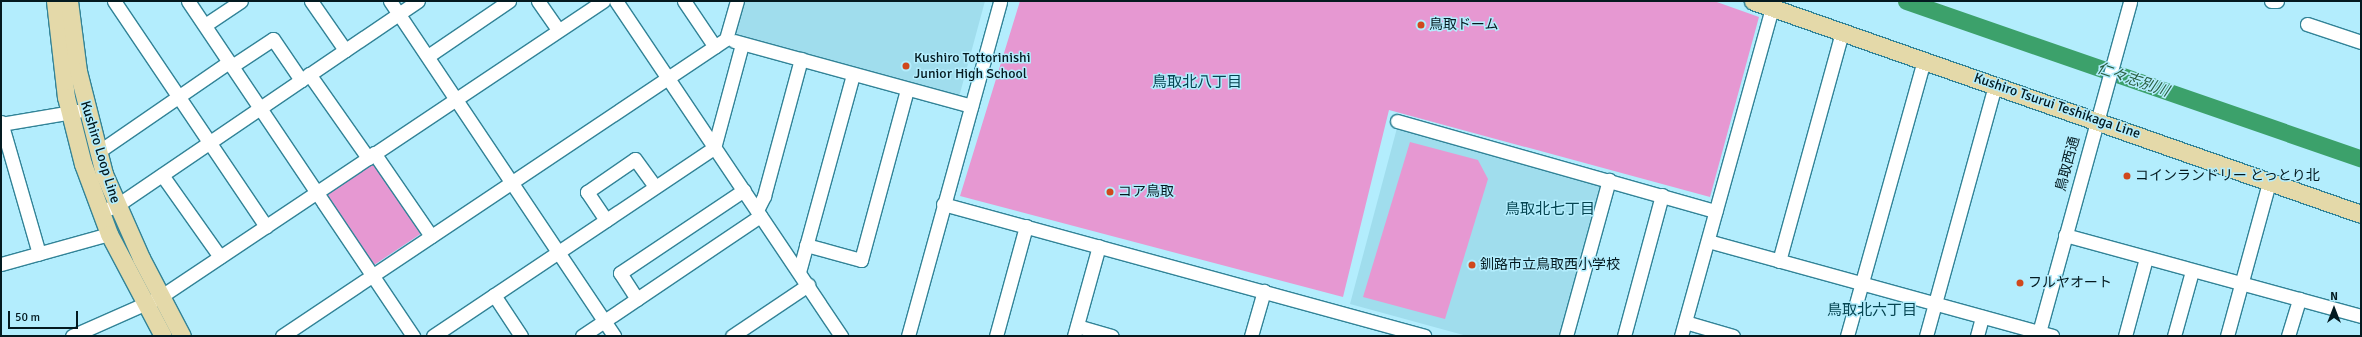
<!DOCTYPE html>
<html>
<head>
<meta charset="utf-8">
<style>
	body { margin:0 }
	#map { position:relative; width:2362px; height:337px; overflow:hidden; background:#b3edfd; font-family:Signika,"Noto Sans JP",sans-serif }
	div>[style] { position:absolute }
	.built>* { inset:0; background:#a0dded }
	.green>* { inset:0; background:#e698d2 }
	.river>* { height:17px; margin:-8.5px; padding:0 8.5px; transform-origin:8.5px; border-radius:8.5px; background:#3ca16b }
	.roads { filter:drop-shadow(1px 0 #328397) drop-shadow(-1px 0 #328397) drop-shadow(0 1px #328397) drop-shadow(0 -1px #328397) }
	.minor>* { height:13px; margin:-6.5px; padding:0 6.5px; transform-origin:6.5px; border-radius:6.5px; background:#fff }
	.major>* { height:17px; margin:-8.5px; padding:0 8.5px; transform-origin:8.5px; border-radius:8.5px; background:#e4d9a9 }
	.dots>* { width:11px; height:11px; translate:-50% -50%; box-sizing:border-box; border:2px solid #b3edfd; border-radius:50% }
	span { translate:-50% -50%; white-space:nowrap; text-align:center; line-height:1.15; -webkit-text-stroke:3px #b3edfd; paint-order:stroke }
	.poi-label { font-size:14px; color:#041a20 }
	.left { translate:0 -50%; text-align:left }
	.street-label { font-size:14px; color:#041a20 }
	.water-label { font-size:15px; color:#2a5e41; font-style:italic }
	.neighbourhood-label { font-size:15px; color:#044451 }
	.frame { position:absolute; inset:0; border:2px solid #041a20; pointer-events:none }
	.north { position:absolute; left:2314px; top:289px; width:40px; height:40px; -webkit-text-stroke:3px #b3edfd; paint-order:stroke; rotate:0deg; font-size:11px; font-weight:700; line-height:16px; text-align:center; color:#041a20 }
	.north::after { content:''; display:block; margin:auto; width:14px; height:18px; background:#041a20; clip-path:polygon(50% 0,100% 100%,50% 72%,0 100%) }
	.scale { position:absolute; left:8px; top:311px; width:70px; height:18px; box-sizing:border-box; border:2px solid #041a20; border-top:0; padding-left:5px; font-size:12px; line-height:14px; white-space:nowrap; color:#041a20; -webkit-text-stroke:3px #b3edfd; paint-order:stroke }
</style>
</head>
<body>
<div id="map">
	<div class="built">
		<i style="clip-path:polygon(743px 1px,985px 1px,959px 97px,734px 36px)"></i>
		<i style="clip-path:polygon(1397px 128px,1603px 184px,1565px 336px,1467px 336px,1350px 304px)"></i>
	</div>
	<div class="green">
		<i style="clip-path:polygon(1020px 1px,1714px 1px,1759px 17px,1710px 197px,1389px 110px,1343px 297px,960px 196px)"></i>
		<i style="clip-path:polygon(1410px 142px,1478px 160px,1488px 179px,1445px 319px,1363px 297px)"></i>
		<i style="clip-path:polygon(376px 159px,425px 231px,374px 265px,325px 194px)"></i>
	</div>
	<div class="river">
		<i style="left:1906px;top:1px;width:482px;rotate:19.1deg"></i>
	</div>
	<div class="roads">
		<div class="minor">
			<i style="left:114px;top:1px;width:272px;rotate:56deg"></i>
			<i style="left:188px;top:1px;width:404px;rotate:56.1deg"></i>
			<i style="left:311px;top:1px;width:60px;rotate:55.2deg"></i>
			<i style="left:390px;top:1px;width:403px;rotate:56.2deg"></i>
			<i style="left:538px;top:1px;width:35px;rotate:55deg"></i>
			<i style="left:616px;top:1px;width:404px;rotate:56.1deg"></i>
			<i style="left:684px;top:1px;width:55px;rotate:56deg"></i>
			<i style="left:2271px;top:1px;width:6px"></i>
			<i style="left:2307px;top:24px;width:57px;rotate:18.4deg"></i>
			<i style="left:205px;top:25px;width:43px;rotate:-33.7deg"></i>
			<i style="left:734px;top:41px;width:246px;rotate:15.3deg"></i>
			<i style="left:428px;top:56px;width:98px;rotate:-34.2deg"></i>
			<i style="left:232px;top:66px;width:49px;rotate:-33.4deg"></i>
			<i style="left:273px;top:39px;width:50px;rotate:55.7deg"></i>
			<i style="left:309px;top:74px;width:103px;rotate:54.9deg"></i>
			<i style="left:1397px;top:121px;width:331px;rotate:15.8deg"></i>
			<i style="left:1px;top:122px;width:137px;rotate:73.9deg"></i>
			<i style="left:1px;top:124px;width:78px;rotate:-9.6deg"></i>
			<i style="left:98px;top:152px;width:159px;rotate:-34.5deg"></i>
			<i style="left:374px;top:153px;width:101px;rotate:55.5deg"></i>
			<i style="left:162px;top:175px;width:100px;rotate:54.7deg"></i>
			<i style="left:943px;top:204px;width:499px;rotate:15.3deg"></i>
			<i style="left:757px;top:210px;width:16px;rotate:-63deg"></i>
			<i style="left:764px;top:196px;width:142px;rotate:-74.9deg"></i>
			<i style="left:101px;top:211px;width:16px;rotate:-18deg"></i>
			<i style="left:116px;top:206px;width:365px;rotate:-34.2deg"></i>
			<i style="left:606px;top:220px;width:34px;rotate:-124deg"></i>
			<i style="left:587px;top:192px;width:58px;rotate:-34.5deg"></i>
			<i style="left:635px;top:159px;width:34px;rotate:54deg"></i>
			<i style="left:2065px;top:235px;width:307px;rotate:15.3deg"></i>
			<i style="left:1708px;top:241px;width:357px;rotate:15.4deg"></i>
			<i style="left:806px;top:245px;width:57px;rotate:15.3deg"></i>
			<i style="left:861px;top:260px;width:177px;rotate:-74.9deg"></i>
			<i style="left:1779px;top:261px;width:237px;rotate:-74.6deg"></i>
			<i style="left:1px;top:264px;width:112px;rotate:-15.5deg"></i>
			<i style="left:799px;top:272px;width:205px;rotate:-74.7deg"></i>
			<i style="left:494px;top:295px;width:49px;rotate:56.6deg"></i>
			<i style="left:637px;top:299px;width:31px;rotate:-123deg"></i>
			<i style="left:620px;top:273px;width:149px;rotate:-33.8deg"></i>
			<i style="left:1685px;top:322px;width:50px;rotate:16.3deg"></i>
			<i style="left:1077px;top:326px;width:36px;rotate:16deg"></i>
			<i style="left:72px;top:336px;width:96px;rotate:-23.9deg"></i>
			<i style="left:160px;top:297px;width:533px;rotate:-33.75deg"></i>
			<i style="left:282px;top:336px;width:534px;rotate:-33.78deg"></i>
			<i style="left:726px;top:39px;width:40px;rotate:-74deg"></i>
			<i style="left:433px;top:336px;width:338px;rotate:-33.8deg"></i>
			<i style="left:714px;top:148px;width:108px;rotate:-74.9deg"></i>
			<i style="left:582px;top:336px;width:215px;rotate:-34deg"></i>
			<i style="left:732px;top:336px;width:92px;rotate:-33.9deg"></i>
			<i style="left:908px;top:336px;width:347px;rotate:-74.6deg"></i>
			<i style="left:996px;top:336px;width:114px;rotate:-74.7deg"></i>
			<i style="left:1074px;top:336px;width:93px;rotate:-74.5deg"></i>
			<i style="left:1251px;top:336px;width:47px;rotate:-73.9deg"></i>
			<i style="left:1566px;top:336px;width:162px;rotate:-74.6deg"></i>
			<i style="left:1624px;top:336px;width:146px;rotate:-74.9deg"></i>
			<i style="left:1681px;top:336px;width:340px;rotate:-74.5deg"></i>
			<i style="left:1847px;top:336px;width:286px;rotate:-74.4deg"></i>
			<i style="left:1926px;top:336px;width:260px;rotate:-74.6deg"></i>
			<i style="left:1977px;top:336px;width:20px;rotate:-75deg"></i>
			<i style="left:2038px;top:336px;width:347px;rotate:-74.6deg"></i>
			<i style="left:2125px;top:336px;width:81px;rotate:-74.9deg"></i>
			<i style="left:2174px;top:336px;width:67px;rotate:-74.5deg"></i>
			<i style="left:2227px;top:336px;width:160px;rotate:-74.7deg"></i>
			<i style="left:2288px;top:336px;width:39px;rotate:-73deg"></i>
		</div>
		<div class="major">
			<i style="left:55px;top:1px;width:97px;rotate:83.5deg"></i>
			<i style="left:66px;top:97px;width:69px;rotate:75.8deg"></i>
			<i style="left:83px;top:164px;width:75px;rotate:69.6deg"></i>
			<i style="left:109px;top:234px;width:115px;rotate:62.1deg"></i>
			<i style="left:69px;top:1px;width:71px;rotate:82.7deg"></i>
			<i style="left:78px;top:71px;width:106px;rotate:75.8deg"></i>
			<i style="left:104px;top:174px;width:92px;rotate:66.2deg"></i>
			<i style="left:141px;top:258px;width:88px;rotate:62.3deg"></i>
			<i style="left:1753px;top:1px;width:644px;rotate:19.31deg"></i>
		</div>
	</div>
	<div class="dots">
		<i style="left:1421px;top:25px;background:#d0481d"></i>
		<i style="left:906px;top:66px;background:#d0481d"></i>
		<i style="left:2127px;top:176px;background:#d0481d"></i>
		<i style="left:1110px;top:192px;background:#d0481d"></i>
		<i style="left:1472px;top:265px;background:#d0481d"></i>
		<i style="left:2020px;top:283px;background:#d0481d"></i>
	</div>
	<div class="poi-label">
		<span class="left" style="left:1429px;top:25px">鳥取ドーム</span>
		<span class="left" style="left:914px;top:66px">Kushiro Tottorinishi<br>Junior High School</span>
		<span class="left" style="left:2135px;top:176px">コインランドリー とっとり北</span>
		<span class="left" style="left:1118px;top:192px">コア鳥取</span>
		<span class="left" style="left:1480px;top:265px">釧路市立鳥取西小学校</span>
		<span class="left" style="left:2028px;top:283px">フルヤオート</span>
	</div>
	<div class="street-label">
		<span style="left:2057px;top:106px;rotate:19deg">Kushiro Tsurui Teshikaga Line</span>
		<span style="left:100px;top:152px;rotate:73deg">Kushiro Loop Line</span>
		<span style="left:2068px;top:164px;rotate:-75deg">鳥取西通</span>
	</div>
	<div class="water-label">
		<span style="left:2133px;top:80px;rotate:19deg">仁々志別川</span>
	</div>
	<div class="neighbourhood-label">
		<span style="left:1197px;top:83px">鳥取北八丁目</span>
		<span style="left:1550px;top:210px">鳥取北七丁目</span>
		<span style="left:1872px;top:311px">鳥取北六丁目</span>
	</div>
	<div class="frame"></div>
	<div class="north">N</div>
	<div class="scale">50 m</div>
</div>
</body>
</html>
